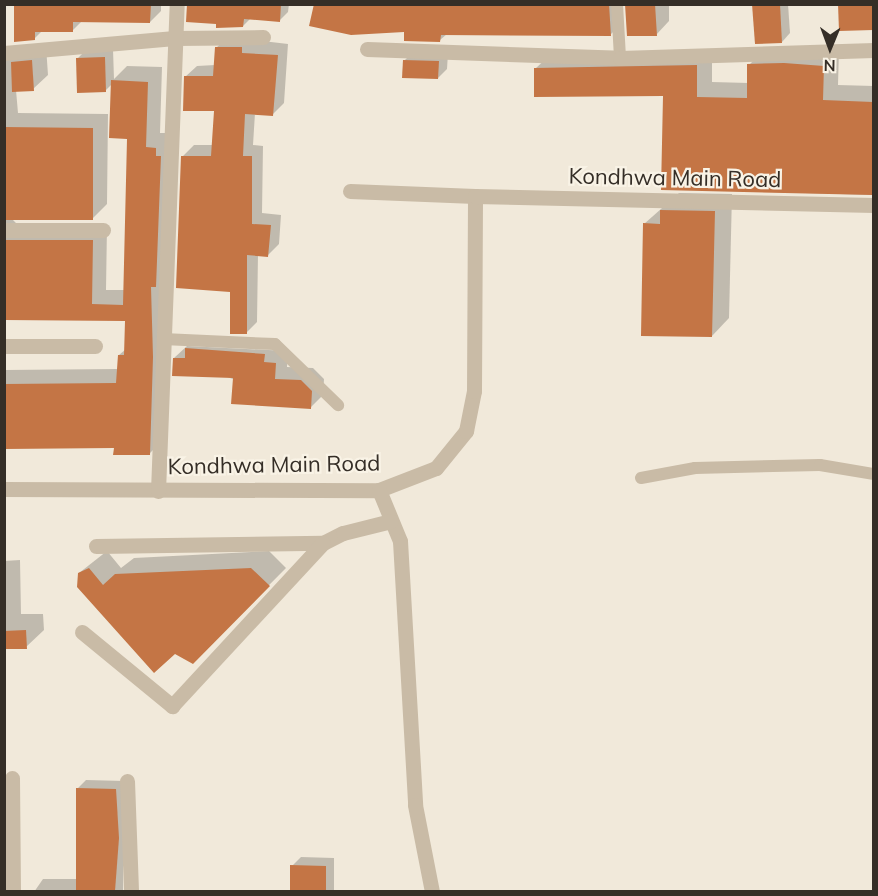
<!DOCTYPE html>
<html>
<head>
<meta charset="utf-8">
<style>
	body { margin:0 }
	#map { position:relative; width:878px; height:896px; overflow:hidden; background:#f1e9da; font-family:Mulish,sans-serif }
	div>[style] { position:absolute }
	.shadow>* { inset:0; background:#0003 }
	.building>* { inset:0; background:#c47545 }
	.lane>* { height:12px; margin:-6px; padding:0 6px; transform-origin:6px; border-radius:6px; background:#c9bba6 }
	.street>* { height:15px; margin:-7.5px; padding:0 7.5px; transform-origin:7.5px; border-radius:7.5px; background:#c9bba6 }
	span { translate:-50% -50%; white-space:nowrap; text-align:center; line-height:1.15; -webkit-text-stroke:4.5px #f9f3e6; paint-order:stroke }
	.street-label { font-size:22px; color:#352e27 }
	.frame { position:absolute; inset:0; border:6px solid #352e27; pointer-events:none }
	.north { position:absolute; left:800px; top:18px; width:60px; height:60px; -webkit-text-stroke:4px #f9f3e6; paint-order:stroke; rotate:181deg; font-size:16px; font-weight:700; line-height:24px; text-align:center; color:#352e27 }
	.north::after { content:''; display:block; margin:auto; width:21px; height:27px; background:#352e27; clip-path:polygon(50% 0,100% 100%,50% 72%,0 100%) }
</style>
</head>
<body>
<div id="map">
	<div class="shadow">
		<i style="clip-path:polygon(15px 4px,161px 4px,161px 11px,150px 22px,82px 21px,72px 31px,42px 31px,34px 39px)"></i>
		<i style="clip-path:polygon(188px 4px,289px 4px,288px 12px,280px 20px,251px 18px,243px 26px)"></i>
		<i style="clip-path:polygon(315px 4px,621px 4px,622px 23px,610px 35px,447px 34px,440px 40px)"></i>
		<i style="clip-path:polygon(627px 4px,669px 4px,669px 21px,656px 35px)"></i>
		<i style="clip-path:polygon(753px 4px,788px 4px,790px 33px,782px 42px)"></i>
		<i style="clip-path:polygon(228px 37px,288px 44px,284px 103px,273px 114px,255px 113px,253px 145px,263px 146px,262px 213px,281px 215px,279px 244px,268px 255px,258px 254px,257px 322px,246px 333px,182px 157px,194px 145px,213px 145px,215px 109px,185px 77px,197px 66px,215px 65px,216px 48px)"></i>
		<i style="clip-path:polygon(46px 46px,48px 75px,33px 89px,16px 90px,18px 113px,108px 114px,107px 204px,92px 219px,12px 219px,19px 226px,107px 226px,106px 290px,125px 290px,129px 138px,112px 84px,106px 90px,77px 59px,86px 50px,113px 49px,114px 79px,127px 66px,162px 67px,160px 133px,170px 133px,164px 439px,149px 454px,115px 447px,4px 447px,4px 370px,118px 369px,119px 355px,126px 349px,126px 320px,4px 318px,4px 50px)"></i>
		<i style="clip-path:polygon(765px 49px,839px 50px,838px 85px,874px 86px,874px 195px,662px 189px,664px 95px,535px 69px,552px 53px,712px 50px,712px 82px,749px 83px,749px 65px)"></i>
		<i style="clip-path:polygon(413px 52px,448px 53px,447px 69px,438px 78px,404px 61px)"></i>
		<i style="clip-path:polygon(679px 193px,732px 194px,729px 318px,712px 336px,644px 224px)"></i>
		<i style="clip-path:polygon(187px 346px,288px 351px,287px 367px,313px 368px,324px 379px,323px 395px,311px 407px,174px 358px)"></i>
		<i style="clip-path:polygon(107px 551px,121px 568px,134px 558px,269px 551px,286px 568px,193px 662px,79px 573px)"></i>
		<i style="clip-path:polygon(20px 560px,21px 614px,43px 614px,44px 630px,26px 647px,4px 648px,4px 561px)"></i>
		<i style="clip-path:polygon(86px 780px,125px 781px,127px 862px,123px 867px,123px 892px,34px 892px,43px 879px,78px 879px,77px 789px)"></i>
		<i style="clip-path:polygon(301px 857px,334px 858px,334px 892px,292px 892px,292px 866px)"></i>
	</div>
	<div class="building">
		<i style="clip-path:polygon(14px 4px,151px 4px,150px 23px,73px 22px,73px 32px,35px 32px,35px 40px,14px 42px)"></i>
		<i style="clip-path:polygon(187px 4px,281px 4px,280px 22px,244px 19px,243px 27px,216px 28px,216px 24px,186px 22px)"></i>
		<i style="clip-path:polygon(314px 4px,609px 4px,611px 36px,441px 35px,440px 42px,404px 41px,404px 32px,351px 35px,309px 26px)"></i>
		<i style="clip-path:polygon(625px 4px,655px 4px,657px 36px,627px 36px)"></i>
		<i style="clip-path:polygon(752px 4px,780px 4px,782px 43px,755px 44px)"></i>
		<i style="clip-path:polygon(838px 4px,873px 4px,873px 30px,839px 31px)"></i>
		<i style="clip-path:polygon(215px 47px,242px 47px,242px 53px,278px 55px,273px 116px,245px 114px,243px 156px,252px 156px,252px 224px,271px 225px,268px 257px,247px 255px,247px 334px,230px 334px,230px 292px,176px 288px,181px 156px,211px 156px,214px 111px,183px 111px,184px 76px,213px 76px)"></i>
		<i style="clip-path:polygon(105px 57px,106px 92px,77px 93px,76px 58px)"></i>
		<i style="clip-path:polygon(32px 60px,34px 91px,12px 92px,11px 62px)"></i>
		<i style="clip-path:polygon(403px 60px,439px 61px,438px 79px,402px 78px)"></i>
		<i style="clip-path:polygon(784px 63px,824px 66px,823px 100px,873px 102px,873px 195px,661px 190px,663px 96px,534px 97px,534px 68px,697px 65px,697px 97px,747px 98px,747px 64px)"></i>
		<i style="clip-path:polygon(111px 80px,148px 82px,146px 147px,156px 148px,156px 156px,161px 156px,156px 287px,151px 287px,153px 357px,150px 455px,113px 455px,114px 448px,4px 449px,4px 384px,116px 383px,118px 355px,124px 355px,125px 321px,4px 320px,4px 240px,93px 240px,92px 304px,123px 305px,127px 139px,109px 138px)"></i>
		<i style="clip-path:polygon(4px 127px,93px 128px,93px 220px,4px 220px)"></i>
		<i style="clip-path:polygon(660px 210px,715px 211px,712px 337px,641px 336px,643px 223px,660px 224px)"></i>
		<i style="clip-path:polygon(185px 348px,265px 354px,264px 362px,276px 363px,275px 379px,301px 380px,312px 391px,311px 409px,231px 404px,233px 378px,172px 376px,173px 358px,185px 358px)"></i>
		<i style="clip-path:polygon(89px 568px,103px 585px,115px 574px,251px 568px,270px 586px,193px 664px,175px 654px,154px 673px,77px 587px,78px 573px)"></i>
		<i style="clip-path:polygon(26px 630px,27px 649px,4px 649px,4px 631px)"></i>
		<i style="clip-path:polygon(76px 788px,116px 789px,119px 838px,115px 891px,76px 891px)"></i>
		<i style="clip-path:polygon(290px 865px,326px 866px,326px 891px,290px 891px)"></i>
	</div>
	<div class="lane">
		<i style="left:617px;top:4px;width:54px;rotate:86.8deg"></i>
		<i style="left:163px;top:339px;width:112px;rotate:2.6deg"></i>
		<i style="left:275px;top:344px;width:88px;rotate:44.1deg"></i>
		<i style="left:641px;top:478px;width:55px;rotate:-10.5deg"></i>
		<i style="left:695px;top:468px;width:125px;rotate:-1.4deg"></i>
		<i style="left:820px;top:465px;width:55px;rotate:9.5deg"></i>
	</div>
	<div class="street">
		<i style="left:367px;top:49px;width:253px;rotate:2deg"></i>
		<i style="left:620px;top:58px;width:254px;rotate:-1.8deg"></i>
		<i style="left:4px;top:53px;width:171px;rotate:-5deg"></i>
		<i style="left:174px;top:38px;width:89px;rotate:-0.6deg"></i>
		<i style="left:350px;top:191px;width:125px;rotate:2.3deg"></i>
		<i style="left:4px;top:230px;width:99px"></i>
		<i style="left:4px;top:346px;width:91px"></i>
		<i style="left:4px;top:489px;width:375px;rotate:0.2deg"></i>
		<i style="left:379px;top:490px;width:61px;rotate:-21.1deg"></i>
		<i style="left:436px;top:468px;width:48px;rotate:-51deg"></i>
		<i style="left:466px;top:431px;width:41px;rotate:-78.7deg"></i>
		<i style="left:474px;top:391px;width:195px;rotate:-89.7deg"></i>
		<i style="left:475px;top:196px;width:399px;rotate:1.3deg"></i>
		<i style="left:379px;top:490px;width:55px;rotate:67.6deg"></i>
		<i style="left:400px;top:541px;width:264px;rotate:86.7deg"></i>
		<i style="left:415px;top:805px;width:89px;rotate:78.9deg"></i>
		<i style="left:158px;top:491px;width:487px;rotate:-87.8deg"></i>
		<i style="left:96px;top:546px;width:227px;rotate:-0.8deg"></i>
		<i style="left:323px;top:543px;width:22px;rotate:-27deg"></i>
		<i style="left:343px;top:533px;width:49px;rotate:-14deg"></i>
		<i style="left:82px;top:632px;width:117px;rotate:39.4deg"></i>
		<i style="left:172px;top:706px;width:222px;rotate:-47.2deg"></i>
		<i style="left:12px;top:778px;width:114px;rotate:89.5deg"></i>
		<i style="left:127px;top:781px;width:111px;rotate:87.9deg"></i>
	</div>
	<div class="street-label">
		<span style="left:675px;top:178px;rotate:1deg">Kondhwa Main Road</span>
		<span style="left:274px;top:465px;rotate:-1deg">Kondhwa Main Road</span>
	</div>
	<div class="frame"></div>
	<div class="north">N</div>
</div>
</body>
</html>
